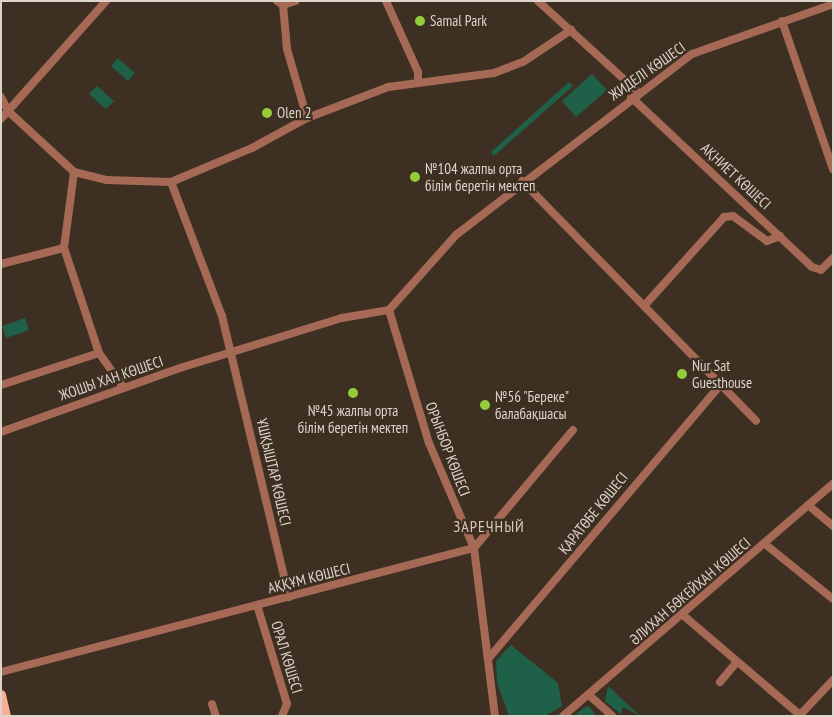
<!DOCTYPE html>
<html>
<head>
<meta charset="utf-8">
<style>
	body { margin:0 }
	#map { position:relative; width:834px; height:717px; overflow:hidden; background:#3d2f21; font-family:"PT Sans Narrow",sans-serif }
	div>[style] { position:absolute }
	.green>* { inset:0; background:#1e6148 }
	.minor>* { height:8px; margin:-4px; padding:0 4px; transform-origin:4px; border-radius:4px; background:#a56956 }
	.major>* { height:10px; margin:-5px; padding:0 5px; transform-origin:5px; border-radius:5px; background:#f9af96 }
	.dots>* { width:14px; height:14px; translate:-50% -50%; box-sizing:border-box; border:2px solid #3d2f21; border-radius:50% }
	span { translate:-50% -50%; white-space:nowrap; text-align:center; line-height:1.15; -webkit-text-stroke:4.5px #3d2f21; paint-order:stroke }
	.poi-label { font-size:15px; color:#ddd4cb }
	.left { translate:0 -50%; text-align:left }
	.street-label { font-size:15px; color:#ddd4cb }
	.neighbourhood-label { font-size:16px; color:#dbc9b8; letter-spacing:1px }
	.frame { position:absolute; inset:0; border:2px solid #ddd4cb; pointer-events:none }
</style>
</head>
<body>
<div id="map">
	<div class="green">
		<i style="clip-path:polygon(118px 58px,135px 73px,128px 81px,111px 66px)"></i>
		<i style="clip-path:polygon(592px 74px,607px 90px,576px 117px,562px 101px)"></i>
		<i style="clip-path:polygon(569px 82px,573px 86px,494px 156px,491px 152px)"></i>
		<i style="clip-path:polygon(97px 86px,114px 101px,106px 109px,89px 94px)"></i>
		<i style="clip-path:polygon(25px 318px,29px 330px,6px 338px,2px 326px)"></i>
		<i style="clip-path:polygon(511px 645px,558px 683px,562px 706px,545px 716px,509px 716px,497px 683px,496px 661px)"></i>
		<i style="clip-path:polygon(608px 686px,640px 716px,623px 707px,621px 714px,605px 701px)"></i>
		<i style="clip-path:polygon(589px 706px,596px 716px,574px 716px,584px 708px)"></i>
	</div>
	<div class="minor">
		<i style="left:277px;top:1px;width:7px;rotate:34deg"></i>
		<i style="left:283px;top:5px;width:13px;rotate:-18deg"></i>
		<i style="left:386px;top:1px;width:78px;rotate:65.7deg"></i>
		<i style="left:418px;top:72px;width:10px;rotate:90deg"></i>
		<i style="left:538px;top:1px;width:135px;rotate:42.3deg"></i>
		<i style="left:283px;top:5px;width:44px;rotate:84.8deg"></i>
		<i style="left:287px;top:49px;width:72px;rotate:73.8deg"></i>
		<i style="left:782px;top:21px;width:157px;rotate:71deg"></i>
		<i style="left:1px;top:97px;width:16px;rotate:63deg"></i>
		<i style="left:8px;top:111px;width:147px;rotate:-48.3deg"></i>
		<i style="left:631px;top:97px;width:248px;rotate:43.2deg"></i>
		<i style="left:812px;top:267px;width:9px;rotate:18deg"></i>
		<i style="left:821px;top:270px;width:17px;rotate:-45deg"></i>
		<i style="left:1px;top:119px;width:11px;rotate:-49deg"></i>
		<i style="left:8px;top:111px;width:90px;rotate:42.7deg"></i>
		<i style="left:74px;top:172px;width:33px;rotate:14deg"></i>
		<i style="left:106px;top:180px;width:65px;rotate:1.8deg"></i>
		<i style="left:171px;top:182px;width:88px;rotate:-22.8deg"></i>
		<i style="left:252px;top:148px;width:63px;rotate:-28.6deg"></i>
		<i style="left:307px;top:118px;width:87px;rotate:-20.9deg"></i>
		<i style="left:388px;top:87px;width:107px;rotate:-7.5deg"></i>
		<i style="left:494px;top:73px;width:31px;rotate:-21deg"></i>
		<i style="left:523px;top:62px;width:58px;rotate:-33.7deg"></i>
		<i style="left:522px;top:181px;width:335px;rotate:45.7deg"></i>
		<i style="left:171px;top:182px;width:143px;rotate:69.2deg"></i>
		<i style="left:222px;top:316px;width:289px;rotate:76.6deg"></i>
		<i style="left:64px;top:248px;width:77px;rotate:-82.5deg"></i>
		<i style="left:1px;top:264px;width:65px;rotate:-14.3deg"></i>
		<i style="left:64px;top:248px;width:111px;rotate:71.6deg"></i>
		<i style="left:99px;top:353px;width:103px;rotate:161.9deg"></i>
		<i style="left:644px;top:306px;width:120px;rotate:-48deg"></i>
		<i style="left:724px;top:217px;width:9px;rotate:-6deg"></i>
		<i style="left:733px;top:216px;width:42px;rotate:36.3deg"></i>
		<i style="left:767px;top:241px;width:14px;rotate:-21deg"></i>
		<i style="left:389px;top:310px;width:101px;rotate:-48.2deg"></i>
		<i style="left:456px;top:235px;width:297px;rotate:-37.5deg"></i>
		<i style="left:692px;top:54px;width:150px;rotate:-19.5deg"></i>
		<i style="left:389px;top:310px;width:139px;rotate:73.3deg"></i>
		<i style="left:429px;top:443px;width:114px;rotate:66.8deg"></i>
		<i style="left:474px;top:548px;width:169px;rotate:82.9deg"></i>
		<i style="left:99px;top:353px;width:43px;rotate:54.5deg"></i>
		<i style="left:1px;top:432px;width:190px;rotate:-19.7deg"></i>
		<i style="left:180px;top:368px;width:170px;rotate:-17.2deg"></i>
		<i style="left:342px;top:318px;width:48px;rotate:-9.7deg"></i>
		<i style="left:808px;top:505px;width:33px;rotate:40deg"></i>
		<i style="left:765px;top:544px;width:87px;rotate:39deg"></i>
		<i style="left:257px;top:605px;width:103px;rotate:73.1deg"></i>
		<i style="left:287px;top:704px;width:13px;rotate:113deg"></i>
		<i style="left:684px;top:616px;width:153px;rotate:40.5deg"></i>
		<i style="left:488px;top:659px;width:359px;rotate:-49.7deg"></i>
		<i style="left:1px;top:672px;width:489px;rotate:-14.7deg"></i>
		<i style="left:474px;top:548px;width:154px;rotate:-50deg"></i>
		<i style="left:720px;top:682px;width:25px;rotate:-50deg"></i>
		<i style="left:589px;top:695px;width:31px;rotate:42deg"></i>
		<i style="left:212px;top:704px;width:13px;rotate:72deg"></i>
		<i style="left:563px;top:716px;width:356px;rotate:-40.7deg"></i>
		<i style="left:799px;top:716px;width:50px;rotate:-46.6deg"></i>
	</div>
	<div class="major">
		<i style="left:1px;top:695px;width:22px;rotate:77deg"></i>
	</div>
	<div class="dots">
		<i style="left:420px;top:21px;background:#95cc3b"></i>
		<i style="left:267px;top:113px;background:#95cc3b"></i>
		<i style="left:415px;top:177px;background:#95cc3b"></i>
		<i style="left:682px;top:374px;background:#95cc3b"></i>
		<i style="left:353px;top:393px;background:#95cc3b"></i>
		<i style="left:485px;top:405px;background:#95cc3b"></i>
	</div>
	<div class="poi-label">
		<span class="left" style="left:430px;top:21px">Samal Park</span>
		<span class="left" style="left:277px;top:113px">Olen 2</span>
		<span class="left" style="left:425px;top:177px">№104 жалпы орта<br>білім беретін мектеп</span>
		<span class="left" style="left:692px;top:374px">Nur Sat<br>Guesthouse</span>
		<span class="left" style="left:495px;top:405px">№56 "Береке"<br>балабақшасы</span>
		<span style="left:353px;top:419px">№45 жалпы орта<br>білім беретін мектеп</span>
	</div>
	<div class="street-label">
		<span style="left:647px;top:71px;rotate:-35deg">ЖИДЕЛІ КӨШЕСІ</span>
		<span style="left:736px;top:176px;rotate:43deg">АҚНИЕТ КӨШЕСІ</span>
		<span style="left:111px;top:378px;rotate:-19deg">ЖОШЫ ХАН КӨШЕСІ</span>
		<span style="left:448px;top:449px;rotate:69deg">ОРЫНБОР КӨШЕСІ</span>
		<span style="left:274px;top:472px;rotate:77deg">ҰШҚЫШТАР КӨШЕСІ</span>
		<span style="left:593px;top:513px;rotate:-51deg">ҚАРАТӨБЕ КӨШЕСІ</span>
		<span style="left:309px;top:578px;rotate:-14deg">АҚҚҰМ КӨШЕСІ</span>
		<span style="left:690px;top:591px;rotate:-41deg">ӘЛИХАН БӨКЕЙХАН КӨШЕСІ</span>
		<span style="left:287px;top:657px;rotate:73deg">ОРАЛ КӨШЕСІ</span>
	</div>
	<div class="neighbourhood-label">
		<span style="left:489px;top:526px">ЗАРЕЧНЫЙ</span>
	</div>
	<div class="frame"></div>
</div>
</body>
</html>
